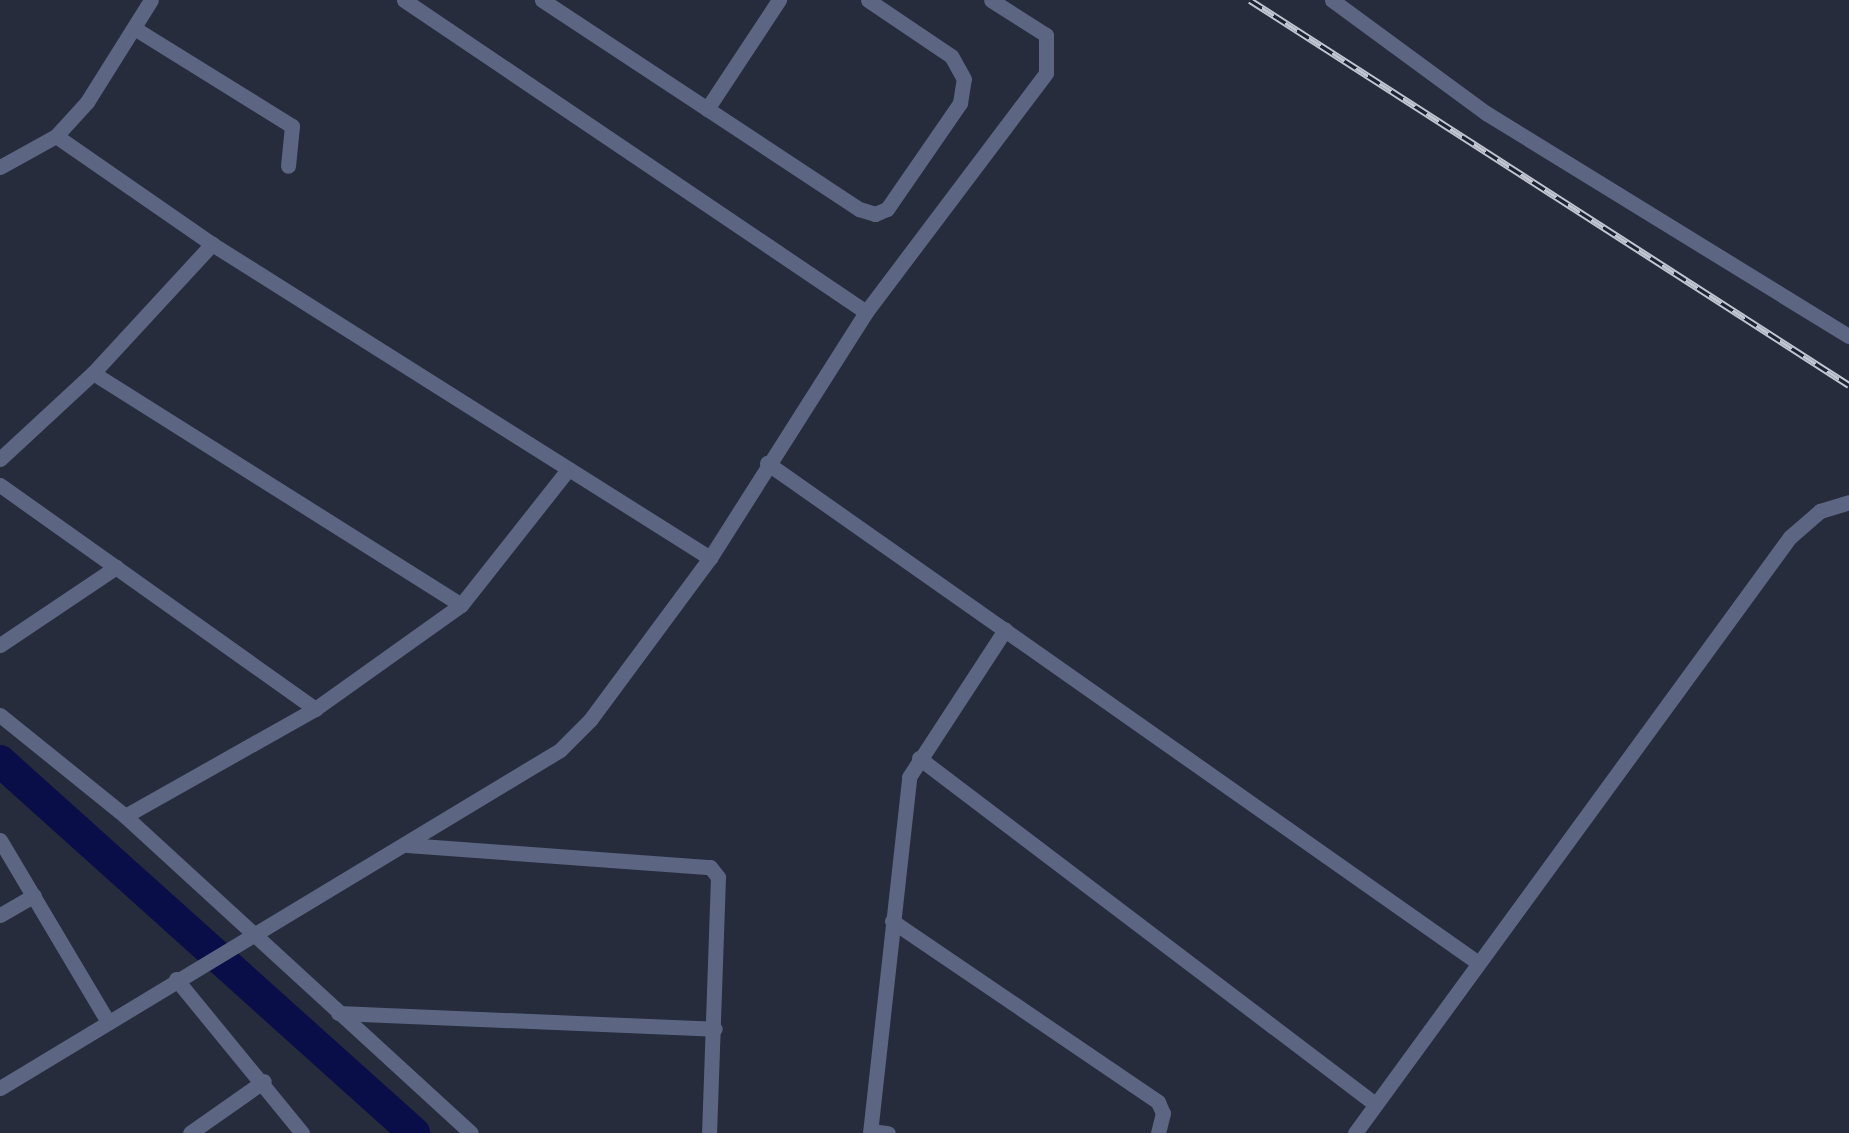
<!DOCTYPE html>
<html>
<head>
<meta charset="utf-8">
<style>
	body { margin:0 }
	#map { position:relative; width:1849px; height:1133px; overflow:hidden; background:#262c3c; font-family:"Varela Round",sans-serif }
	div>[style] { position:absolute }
	.canal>* { height:32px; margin:-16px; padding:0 16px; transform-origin:16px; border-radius:16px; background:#090e48 }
	.street>* { height:15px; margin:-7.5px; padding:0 7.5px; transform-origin:7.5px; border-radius:7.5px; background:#5c6683 }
	.rail>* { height:7px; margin-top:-3.5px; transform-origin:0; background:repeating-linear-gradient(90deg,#1d2232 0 14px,#c2c6d2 0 28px); box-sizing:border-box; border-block:2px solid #c2c6d2 }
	span { translate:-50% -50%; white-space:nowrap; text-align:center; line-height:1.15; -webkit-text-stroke:6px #1d2232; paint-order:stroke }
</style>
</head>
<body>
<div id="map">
	<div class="canal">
		<i style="left:0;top:761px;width:557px;rotate:41.94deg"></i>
	</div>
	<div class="street">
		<i style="left:404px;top:0;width:557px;rotate:34.03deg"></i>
		<i style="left:542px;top:0;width:380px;rotate:33.4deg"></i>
		<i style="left:859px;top:209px;width:17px;rotate:17deg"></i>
		<i style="left:875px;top:214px;width:13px;rotate:-23deg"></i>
		<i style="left:887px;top:209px;width:129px;rotate:-55.4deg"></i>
		<i style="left:960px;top:103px;width:24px;rotate:-81deg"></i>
		<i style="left:964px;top:79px;width:26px;rotate:-119deg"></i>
		<i style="left:951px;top:56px;width:100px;rotate:-146deg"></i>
		<i style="left:1332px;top:0;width:191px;rotate:36.3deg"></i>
		<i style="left:1486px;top:113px;width:426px;rotate:31.6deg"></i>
		<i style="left:134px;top:28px;width:186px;rotate:31.8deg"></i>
		<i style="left:292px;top:126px;width:40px;rotate:95.7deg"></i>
		<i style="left:707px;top:109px;width:131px;rotate:-56.6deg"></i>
		<i style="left:56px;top:136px;width:190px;rotate:34.7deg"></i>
		<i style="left:212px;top:244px;width:589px;rotate:32.23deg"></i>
		<i style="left:0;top:167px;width:64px;rotate:-29deg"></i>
		<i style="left:56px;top:136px;width:46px;rotate:-47.6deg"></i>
		<i style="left:87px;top:102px;width:120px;rotate:-57.9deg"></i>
		<i style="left:93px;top:373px;width:435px;rotate:32.2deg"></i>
		<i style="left:0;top:459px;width:127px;rotate:-42.8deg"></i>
		<i style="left:93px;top:373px;width:176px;rotate:-47.3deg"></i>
		<i style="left:767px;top:463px;width:868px;rotate:35.1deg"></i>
		<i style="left:0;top:485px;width:387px;rotate:35.4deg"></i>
		<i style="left:0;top:645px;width:140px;rotate:-33.9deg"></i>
		<i style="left:0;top:715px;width:161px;rotate:38.9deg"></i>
		<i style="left:125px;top:816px;width:469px;rotate:42.5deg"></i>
		<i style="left:919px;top:758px;width:572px;rotate:37.19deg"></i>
		<i style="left:125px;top:816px;width:218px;rotate:-29.4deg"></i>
		<i style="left:315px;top:709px;width:179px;rotate:-35.5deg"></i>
		<i style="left:461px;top:605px;width:169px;rotate:-51.7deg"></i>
		<i style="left:0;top:840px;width:212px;rotate:59.3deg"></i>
		<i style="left:407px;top:845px;width:304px;rotate:4.2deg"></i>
		<i style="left:710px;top:867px;width:13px;rotate:51deg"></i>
		<i style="left:718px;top:877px;width:256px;rotate:92deg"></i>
		<i style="left:0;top:915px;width:39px;rotate:-30deg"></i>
		<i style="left:892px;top:921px;width:322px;rotate:34.2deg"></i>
		<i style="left:1158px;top:1102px;width:12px;rotate:66deg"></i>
		<i style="left:1163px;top:1113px;width:21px;rotate:104deg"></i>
		<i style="left:176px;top:979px;width:199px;rotate:50.7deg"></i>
		<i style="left:338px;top:1013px;width:377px;rotate:2.4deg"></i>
		<i style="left:0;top:1088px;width:654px;rotate:-31.11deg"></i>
		<i style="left:560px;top:750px;width:42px;rotate:-45deg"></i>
		<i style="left:590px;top:720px;width:202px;rotate:-53.5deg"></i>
		<i style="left:710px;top:558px;width:291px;rotate:-57.6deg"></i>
		<i style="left:866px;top:312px;width:299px;rotate:-53deg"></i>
		<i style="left:1046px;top:73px;width:38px;rotate:-90deg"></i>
		<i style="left:1046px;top:35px;width:65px;rotate:-147.5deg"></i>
		<i style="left:871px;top:1131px;width:17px;rotate:7deg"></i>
		<i style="left:190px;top:1133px;width:90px;rotate:-35.1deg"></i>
		<i style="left:870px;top:1133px;width:358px;rotate:-83.7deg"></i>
		<i style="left:909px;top:777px;width:176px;rotate:-56.9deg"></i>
		<i style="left:1355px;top:1133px;width:738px;rotate:-53.88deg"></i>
		<i style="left:1790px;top:537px;width:40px;rotate:-41deg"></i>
		<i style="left:1820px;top:511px;width:30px;rotate:-17deg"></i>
	</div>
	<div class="rail">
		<i style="left:1250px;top:0;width:712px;rotate:32.73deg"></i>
	</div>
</div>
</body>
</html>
